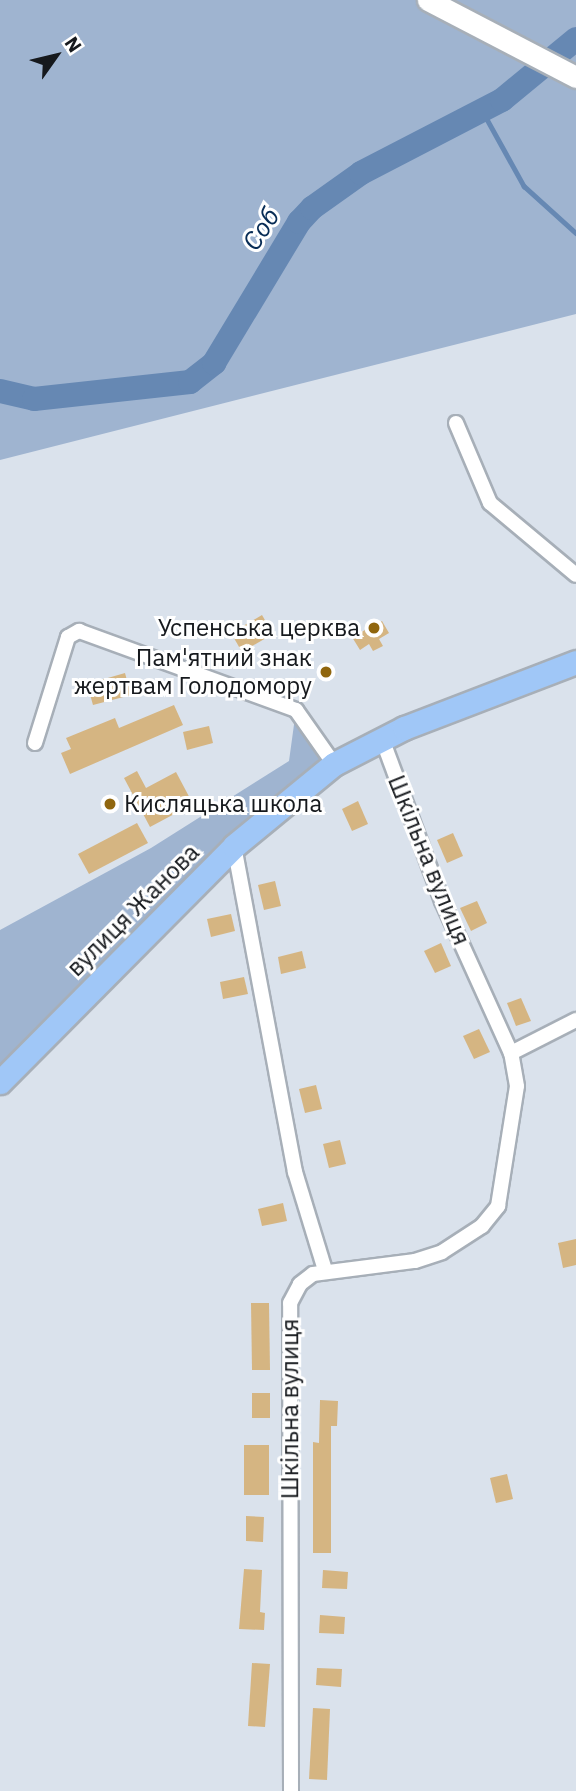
<!DOCTYPE html>
<html>
<head>
<meta charset="utf-8">
<style>
	body { margin:0 }
	#map { position:relative; width:576px; height:1791px; overflow:hidden; background:#dae2ec; font-family:"IBM Plex Sans",sans-serif }
	div>[style] { position:absolute }
	.green>* { inset:0; background:#9fb4d0 }
	.stream>* { height:4.5px; margin:-2.25px; padding:0 2.25px; transform-origin:2.25px; border-radius:2.25px; background:#6688b3 }
	.river>* { height:24px; margin:-12px; padding:0 12px; transform-origin:12px; border-radius:12px; background:#6688b3 }
	.building>* { inset:0; background:#d5b582 }
	.roads { filter:drop-shadow(2px 0 #a7afb8) drop-shadow(-2px 0 #a7afb8) drop-shadow(0 2px #a7afb8) drop-shadow(0 -2px #a7afb8) }
	.street>* { height:14px; margin:-7px; padding:0 7px; transform-origin:7px; border-radius:7px; background:#fff }
	.secondary>* { height:21px; margin:-10.5px; padding:0 10.5px; transform-origin:10.5px; border-radius:10.5px; background:#fff }
	.primary>* { height:23px; margin:-11.5px; padding:0 11.5px; transform-origin:11.5px; border-radius:11.5px; background:#a0c7f7 }
	.dots>* { width:19px; height:19px; translate:-50% -50%; box-sizing:border-box; border:4px solid #fff; border-radius:50% }
	span { translate:-50% -50%; white-space:nowrap; text-align:center; line-height:1.15; -webkit-text-stroke:6px #fff; paint-order:stroke }
	.poi-label { font-size:24px; color:#16191d }
	.right { translate:-100% -50%; text-align:right }
	.left { translate:0 -50%; text-align:left }
	.street-label { font-size:24px; color:#16191d }
	.water-label { font-size:26px; color:#072c55; font-style:italic }
	.north { position:absolute; left:21px; top:21px; width:70px; height:70px; -webkit-text-stroke:5px #fff; paint-order:stroke; rotate:56deg; font-size:19px; font-weight:700; line-height:28px; text-align:center; color:#16191d }
	.north::after { content:''; display:block; margin:auto; width:24px; height:32px; background:#16191d; clip-path:polygon(50% 0,100% 100%,50% 72%,0 100%) }
</style>
</head>
<body>
<div id="map">
	<div class="green">
		<i style="clip-path:polygon(0 0,576px 0,576px 314px,0 460px)"></i>
		<i style="clip-path:polygon(296px 710px,334px 764px,0 1082px,0 930px,151px 848px,289px 761px)"></i>
	</div>
	<div class="stream">
		<i style="left:483px;top:112px;width:85px;rotate:61deg"></i>
		<i style="left:524px;top:186px;width:70px;rotate:42.1deg"></i>
	</div>
	<div class="river">
		<i style="left:0;top:391px;width:35px;rotate:13deg"></i>
		<i style="left:34px;top:399px;width:157px;rotate:-6.2deg"></i>
		<i style="left:190px;top:382px;width:31px;rotate:-38deg"></i>
		<i style="left:214px;top:363px;width:165px;rotate:-58.9deg"></i>
		<i style="left:299px;top:222px;width:19px;rotate:-47deg"></i>
		<i style="left:312px;top:208px;width:60px;rotate:-35.5deg"></i>
		<i style="left:361px;top:173px;width:159px;rotate:-27.4deg"></i>
		<i style="left:502px;top:100px;width:96px;rotate:-39.5deg"></i>
	</div>
	<div class="building">
		<i style="clip-path:polygon(262px 615px,273px 634px,242px 652px,231px 633px)"></i>
		<i style="clip-path:polygon(382px 621px,389px 633px,379px 639px,383px 646px,373px 651px,369px 644px,360px 650px,352px 637px)"></i>
		<i style="clip-path:polygon(125px 673px,131px 695px,93px 705px,87px 684px)"></i>
		<i style="clip-path:polygon(174px 705px,183px 725px,70px 774px,61px 753px,71px 749px,66px 738px,115px 718px,119px 728px)"></i>
		<i style="clip-path:polygon(209px 726px,213px 743px,187px 750px,183px 732px)"></i>
		<i style="clip-path:polygon(137px 771px,146px 788px,176px 772px,193px 804px,150px 827px,124px 778px)"></i>
		<i style="clip-path:polygon(358px 801px,368px 824px,352px 831px,342px 809px)"></i>
		<i style="clip-path:polygon(137px 823px,148px 843px,89px 874px,78px 854px)"></i>
		<i style="clip-path:polygon(453px 833px,463px 856px,447px 863px,437px 840px)"></i>
		<i style="clip-path:polygon(275px 881px,281px 906px,264px 910px,258px 885px)"></i>
		<i style="clip-path:polygon(477px 901px,487px 923px,471px 931px,460px 908px)"></i>
		<i style="clip-path:polygon(231px 914px,235px 931px,211px 937px,207px 919px)"></i>
		<i style="clip-path:polygon(441px 943px,451px 966px,435px 973px,424px 951px)"></i>
		<i style="clip-path:polygon(302px 951px,306px 968px,281px 974px,278px 957px)"></i>
		<i style="clip-path:polygon(244px 977px,248px 994px,223px 999px,220px 982px)"></i>
		<i style="clip-path:polygon(521px 998px,531px 1021px,516px 1026px,507px 1003px)"></i>
		<i style="clip-path:polygon(479px 1029px,490px 1052px,474px 1059px,463px 1036px)"></i>
		<i style="clip-path:polygon(316px 1085px,322px 1109px,305px 1113px,299px 1089px)"></i>
		<i style="clip-path:polygon(340px 1140px,346px 1164px,329px 1168px,323px 1144px)"></i>
		<i style="clip-path:polygon(283px 1203px,287px 1221px,262px 1226px,258px 1209px)"></i>
		<i style="clip-path:polygon(576px 1239px,576px 1265px,563px 1268px,558px 1243px)"></i>
		<i style="clip-path:polygon(251px 1303px,269px 1303px,270px 1370px,252px 1370px)"></i>
		<i style="clip-path:polygon(252px 1393px,270px 1393px,270px 1418px,252px 1418px)"></i>
		<i style="clip-path:polygon(320px 1400px,338px 1401px,337px 1426px,331px 1426px,331px 1553px,313px 1553px,313px 1442px,319px 1443px)"></i>
		<i style="clip-path:polygon(244px 1445px,269px 1445px,269px 1495px,244px 1495px)"></i>
		<i style="clip-path:polygon(507px 1474px,513px 1499px,496px 1503px,490px 1478px)"></i>
		<i style="clip-path:polygon(246px 1516px,264px 1517px,263px 1542px,246px 1541px)"></i>
		<i style="clip-path:polygon(244px 1569px,262px 1570px,260px 1612px,265px 1613px,264px 1630px,239px 1629px)"></i>
		<i style="clip-path:polygon(323px 1570px,348px 1572px,347px 1589px,322px 1588px)"></i>
		<i style="clip-path:polygon(320px 1615px,345px 1617px,344px 1634px,319px 1633px)"></i>
		<i style="clip-path:polygon(252px 1663px,270px 1664px,265px 1727px,248px 1726px)"></i>
		<i style="clip-path:polygon(317px 1668px,342px 1669px,341px 1687px,316px 1685px)"></i>
		<i style="clip-path:polygon(313px 1708px,330px 1709px,327px 1780px,309px 1779px)"></i>
	</div>
	<div class="roads">
		<div class="street">
			<i style="left:456px;top:423px;width:87px;rotate:67deg"></i>
			<i style="left:490px;top:503px;width:112px;rotate:39.9deg"></i>
			<i style="left:35px;top:743px;width:111px;rotate:-72.7deg"></i>
			<i style="left:68px;top:637px;width:13px;rotate:-29deg"></i>
			<i style="left:79px;top:631px;width:231px;rotate:20deg"></i>
			<i style="left:296px;top:710px;width:66px;rotate:54.9deg"></i>
			<i style="left:234px;top:846px;width:332px;rotate:79.4deg"></i>
			<i style="left:295px;top:1172px;width:102px;rotate:73deg"></i>
			<i style="left:511px;top:1053px;width:73px;rotate:-26.9deg"></i>
			<i style="left:291px;top:1791px;width:488px;rotate:-90.1deg"></i>
			<i style="left:290px;top:1303px;width:21px;rotate:-62deg"></i>
			<i style="left:300px;top:1284px;width:16px;rotate:-38deg"></i>
			<i style="left:313px;top:1274px;width:103px;rotate:-7.3deg"></i>
			<i style="left:415px;top:1261px;width:28px;rotate:-18deg"></i>
			<i style="left:442px;top:1252px;width:48px;rotate:-33deg"></i>
			<i style="left:482px;top:1226px;width:26px;rotate:-51deg"></i>
			<i style="left:498px;top:1206px;width:121px;rotate:-81deg"></i>
			<i style="left:517px;top:1086px;width:34px;rotate:-100deg"></i>
			<i style="left:511px;top:1053px;width:167px;rotate:-114.4deg"></i>
			<i style="left:442px;top:901px;width:173px;rotate:-110.3deg"></i>
		</div>
		<div class="secondary">
			<i style="left:428px;top:0;width:167px;rotate:27.5deg"></i>
		</div>
		<div class="primary">
			<i style="left:0;top:1082px;width:332px;rotate:-45.2deg"></i>
			<i style="left:234px;top:846px;width:129px;rotate:-39.4deg"></i>
			<i style="left:334px;top:764px;width:79px;rotate:-27.2deg"></i>
			<i style="left:404px;top:728px;width:184px;rotate:-21deg"></i>
		</div>
	</div>
	<div class="dots">
		<i style="left:374px;top:628px;background:#90660e"></i>
		<i style="left:326px;top:672px;background:#90660e"></i>
		<i style="left:110px;top:804px;background:#90660e"></i>
	</div>
	<div class="poi-label">
		<span class="right" style="left:360px;top:628px">Успенська церква</span>
		<span class="right" style="left:312px;top:672px">Пам'ятний знак<br>жертвам Голодомору</span>
		<span class="left" style="left:124px;top:804px">Кисляцька школа</span>
	</div>
	<div class="street-label">
		<span style="left:429px;top:860px;rotate:68deg">Шкільна вулиця</span>
		<span style="left:133px;top:910px;rotate:-45deg">вулиця Жанова</span>
		<span style="left:290px;top:1409px;rotate:-90deg">Шкільна вулиця</span>
	</div>
	<div class="water-label">
		<span style="left:261px;top:229px;rotate:-57deg">Соб</span>
	</div>
	<div class="north">N</div>
</div>
</body>
</html>
